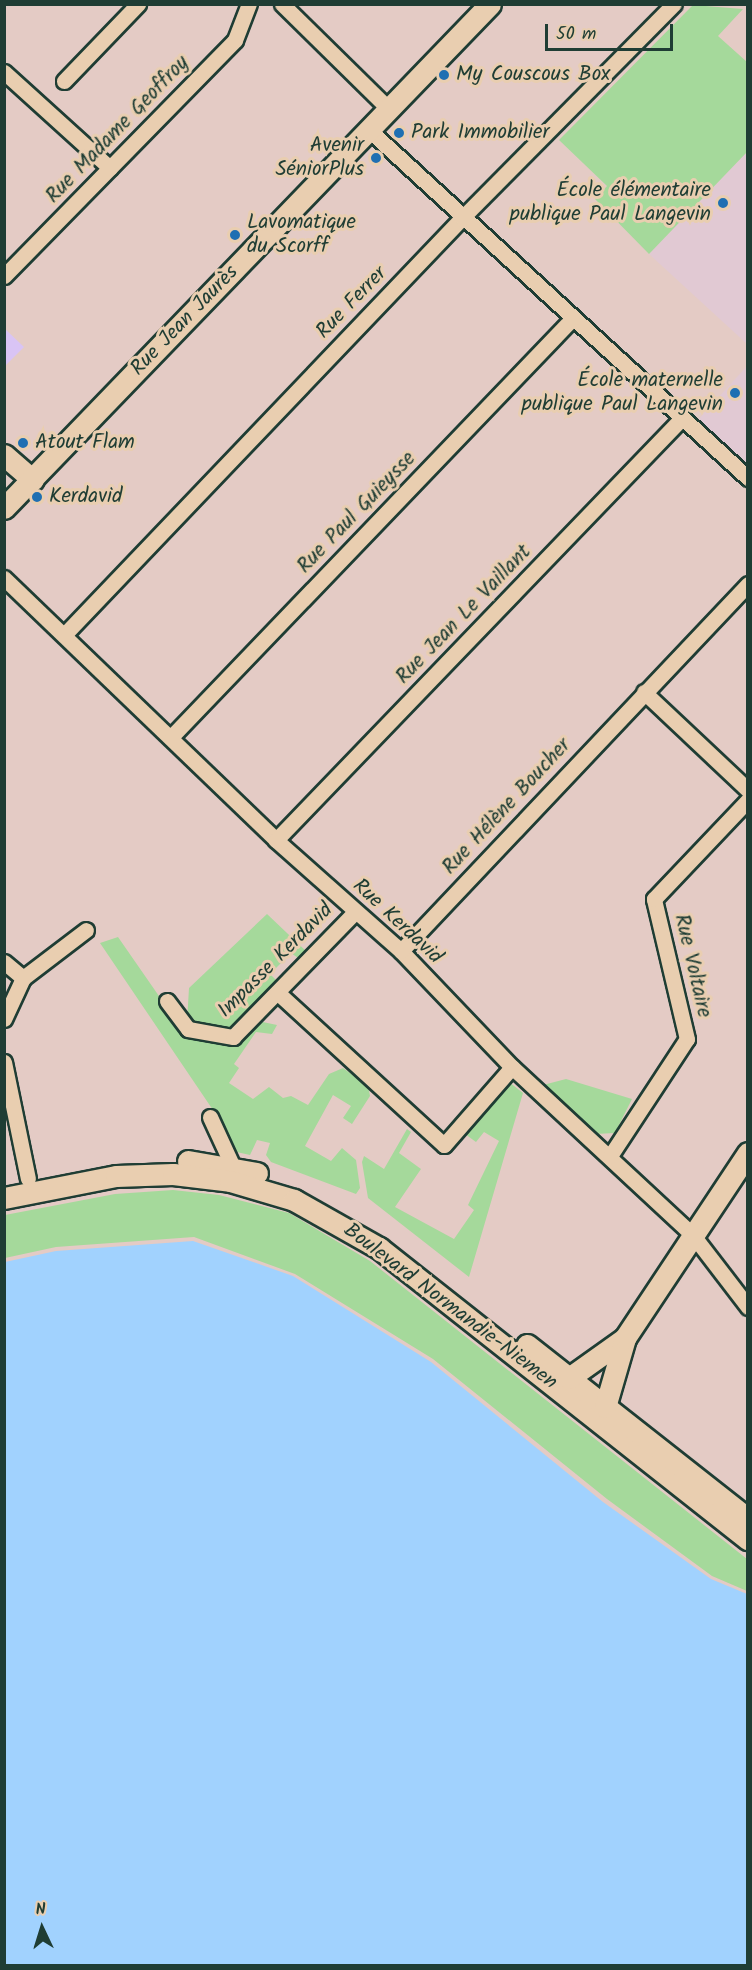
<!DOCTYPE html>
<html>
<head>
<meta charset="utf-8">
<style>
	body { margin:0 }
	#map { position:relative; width:752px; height:1970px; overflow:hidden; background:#e4cbc5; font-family:Kalam,sans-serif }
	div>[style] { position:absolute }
	.built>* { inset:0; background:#e1c9d3 }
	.green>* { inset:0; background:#a5d99b }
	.water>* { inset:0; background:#a1d2fe }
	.building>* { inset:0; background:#d9c4f5 }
	.roads { filter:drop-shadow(2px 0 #1f3d34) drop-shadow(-2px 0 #1f3d34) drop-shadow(0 2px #1f3d34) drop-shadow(0 -2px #1f3d34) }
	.street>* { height:15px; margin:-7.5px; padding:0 7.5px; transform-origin:7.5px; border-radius:7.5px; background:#e9ceb0 }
	.secondary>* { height:21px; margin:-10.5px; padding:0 10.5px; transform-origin:10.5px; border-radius:10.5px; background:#e9ceb0 }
	.dots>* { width:16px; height:16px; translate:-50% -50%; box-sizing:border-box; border:3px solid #e9ceb0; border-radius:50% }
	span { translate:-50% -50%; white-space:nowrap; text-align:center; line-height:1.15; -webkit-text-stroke:6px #e9ceb0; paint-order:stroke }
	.poi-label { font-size:21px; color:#1f3d34 }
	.left { translate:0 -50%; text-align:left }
	.right { translate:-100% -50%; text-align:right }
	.street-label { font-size:21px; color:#1f3d34 }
	.frame { position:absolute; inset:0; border:6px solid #1f3d34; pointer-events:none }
	.north { position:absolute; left:12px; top:1898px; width:60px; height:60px; -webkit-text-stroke:4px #e9ceb0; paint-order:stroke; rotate:356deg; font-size:16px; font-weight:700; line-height:24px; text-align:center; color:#1f3d34 }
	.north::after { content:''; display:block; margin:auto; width:21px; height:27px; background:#1f3d34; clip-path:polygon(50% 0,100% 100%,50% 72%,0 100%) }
	.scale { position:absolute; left:545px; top:24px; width:128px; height:27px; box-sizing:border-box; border:3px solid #1f3d34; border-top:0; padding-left:8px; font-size:18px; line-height:21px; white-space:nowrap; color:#1f3d34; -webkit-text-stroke:4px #e9ceb0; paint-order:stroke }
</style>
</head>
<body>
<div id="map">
	<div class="built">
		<i style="clip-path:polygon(747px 152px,747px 344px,649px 254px)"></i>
		<i style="clip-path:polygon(747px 366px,747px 469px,697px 421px)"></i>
	</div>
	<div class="green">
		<i style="clip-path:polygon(693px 5px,743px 9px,718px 36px,747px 62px,747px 152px,649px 254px,595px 199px,607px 186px,559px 140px)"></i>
		<i style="clip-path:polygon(267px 914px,308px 953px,301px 960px,291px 953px,270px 974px,278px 982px,230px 1030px,187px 1022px,189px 988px)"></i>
		<i style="clip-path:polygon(118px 937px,186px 1035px,230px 1043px,258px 1021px,277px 1025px,272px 1034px,256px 1032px,234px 1064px,239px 1068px,229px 1083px,253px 1099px,269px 1087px,283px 1098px,291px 1096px,308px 1105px,329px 1074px,343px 1068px,368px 1086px,370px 1096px,352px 1124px,343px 1118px,351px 1106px,333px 1095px,305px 1146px,331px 1161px,342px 1148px,356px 1160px,360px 1188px,356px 1194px,271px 1162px,266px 1155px,270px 1143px,257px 1140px,250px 1155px,232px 1151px,215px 1113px,100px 943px)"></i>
		<i style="clip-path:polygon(566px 1079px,632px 1099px,615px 1133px,595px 1134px,543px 1085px)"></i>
		<i style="clip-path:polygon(509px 1082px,523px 1093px,469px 1277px,368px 1198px,362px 1162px,364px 1156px,384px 1169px,407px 1129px,411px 1132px,399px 1153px,421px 1169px,395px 1207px,454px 1239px,474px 1210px,468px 1205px,499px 1141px,484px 1132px,476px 1142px,465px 1134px,455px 1142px)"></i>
		<i style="clip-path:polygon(173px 1190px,219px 1195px,289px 1213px,370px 1261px,747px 1559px,747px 1591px,712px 1576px,607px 1499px,433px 1359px,295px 1274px,194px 1237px,56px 1247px,5px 1258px,5px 1215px,115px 1194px)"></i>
	</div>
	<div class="water">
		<i style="clip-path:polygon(193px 1241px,293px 1276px,431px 1362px,603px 1502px,711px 1579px,747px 1594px,747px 1965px,5px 1965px,5px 1262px,56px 1251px)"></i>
	</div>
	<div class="building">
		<i style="clip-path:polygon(4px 328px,24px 347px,4px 367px)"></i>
	</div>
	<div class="roads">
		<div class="street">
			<i style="left:282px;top:4px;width:151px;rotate:44.5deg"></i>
			<i style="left:4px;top:72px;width:143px;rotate:42.2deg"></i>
			<i style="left:64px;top:81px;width:107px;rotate:-46.1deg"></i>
			<i style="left:368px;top:129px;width:516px;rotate:42.57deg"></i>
			<i style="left:4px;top:276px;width:330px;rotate:-45.6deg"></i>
			<i style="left:235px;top:40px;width:39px;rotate:-69deg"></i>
			<i style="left:4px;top:578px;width:378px;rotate:43.9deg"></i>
			<i style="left:276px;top:840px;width:167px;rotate:41.6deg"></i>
			<i style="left:401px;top:951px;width:161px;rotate:46.3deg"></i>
			<i style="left:512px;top:1067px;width:246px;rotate:42.9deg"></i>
			<i style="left:692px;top:1234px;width:92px;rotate:52.5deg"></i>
			<i style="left:64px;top:635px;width:576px;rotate:-46.34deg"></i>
			<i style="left:462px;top:218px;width:301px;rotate:-45.3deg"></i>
			<i style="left:644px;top:692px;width:143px;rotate:43.3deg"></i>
			<i style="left:172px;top:736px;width:578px;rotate:-46.19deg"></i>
			<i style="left:276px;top:840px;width:586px;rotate:-46.11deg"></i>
			<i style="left:401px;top:951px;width:505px;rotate:-46.6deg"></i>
			<i style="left:4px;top:962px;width:25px;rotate:40deg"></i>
			<i style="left:278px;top:993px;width:225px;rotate:42.5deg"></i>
			<i style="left:444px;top:1145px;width:103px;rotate:-48.9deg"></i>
			<i style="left:167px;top:1001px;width:35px;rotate:53deg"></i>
			<i style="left:188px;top:1029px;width:46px;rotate:10.1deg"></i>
			<i style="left:233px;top:1037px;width:175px;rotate:-45.7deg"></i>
			<i style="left:4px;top:1019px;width:45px;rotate:-65.1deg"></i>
			<i style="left:23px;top:978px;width:79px;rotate:-37.3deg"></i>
			<i style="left:4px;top:1062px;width:119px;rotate:78.4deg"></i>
			<i style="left:210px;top:1117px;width:55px;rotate:65.3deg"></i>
			<i style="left:610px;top:1156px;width:140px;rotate:-56.7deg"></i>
			<i style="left:687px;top:1039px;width:144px;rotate:-103.3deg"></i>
			<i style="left:654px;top:899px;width:137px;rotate:-46.5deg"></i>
		</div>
		<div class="secondary">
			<i style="left:4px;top:455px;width:38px;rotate:41deg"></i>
			<i style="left:4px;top:508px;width:700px;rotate:-46.04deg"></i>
			<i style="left:188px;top:1161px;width:70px;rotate:9.9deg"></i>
			<i style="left:4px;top:1198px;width:114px;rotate:-11.1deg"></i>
			<i style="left:116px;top:1176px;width:57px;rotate:-2deg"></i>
			<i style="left:173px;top:1174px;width:57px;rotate:7deg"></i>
			<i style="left:230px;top:1181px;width:67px;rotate:16.5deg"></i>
			<i style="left:294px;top:1200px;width:98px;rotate:29.5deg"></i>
			<i style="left:379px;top:1248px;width:470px;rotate:38.3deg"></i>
			<i style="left:527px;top:1345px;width:281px;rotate:38.2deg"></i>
			<i style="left:569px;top:1378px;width:69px;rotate:-35.5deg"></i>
			<i style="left:605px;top:1407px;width:72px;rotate:-73.8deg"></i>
			<i style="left:625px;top:1338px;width:222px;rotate:-56.4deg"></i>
		</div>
	</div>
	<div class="dots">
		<i style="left:444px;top:75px;background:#1f6fb2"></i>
		<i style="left:399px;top:133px;background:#1f6fb2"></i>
		<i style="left:376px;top:158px;background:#1f6fb2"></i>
		<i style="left:723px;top:203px;background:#1f6fb2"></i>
		<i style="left:235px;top:235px;background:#1f6fb2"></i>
		<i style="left:735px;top:393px;background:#1f6fb2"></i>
		<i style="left:23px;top:443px;background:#1f6fb2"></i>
		<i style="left:37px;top:497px;background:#1f6fb2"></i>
	</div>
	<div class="poi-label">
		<span class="left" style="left:456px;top:75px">My Couscous Box</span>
		<span class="left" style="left:411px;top:133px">Park Immobilier</span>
		<span class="right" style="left:364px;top:158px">Avenir<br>SéniorPlus</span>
		<span class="right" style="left:711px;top:203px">École élémentaire<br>publique Paul Langevin</span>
		<span class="left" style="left:247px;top:235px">Lavomatique<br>du Scorff</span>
		<span class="right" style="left:723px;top:393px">École maternelle<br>publique Paul Langevin</span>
		<span class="left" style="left:35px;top:443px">Atout Flam</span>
		<span class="left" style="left:49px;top:497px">Kerdavid</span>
	</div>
	<div class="street-label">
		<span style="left:118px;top:130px;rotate:-46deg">Rue Madame Geoffroy</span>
		<span style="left:352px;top:303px;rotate:-46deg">Rue Ferrer</span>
		<span style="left:185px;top:321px;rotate:-46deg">Rue Jean Jaurès</span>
		<span style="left:357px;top:513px;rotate:-46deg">Rue Paul Guieysse</span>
		<span style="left:464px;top:615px;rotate:-46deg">Rue Jean Le Vaillant</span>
		<span style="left:507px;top:807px;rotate:-47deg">Rue Hélène Boucher</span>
		<span style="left:397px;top:922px;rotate:43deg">Rue Kerdavid</span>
		<span style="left:276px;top:961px;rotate:-45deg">Impasse Kerdavid</span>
		<span style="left:692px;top:966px;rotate:77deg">Rue Voltaire</span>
		<span style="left:450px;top:1307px;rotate:37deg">Boulevard Normandie-Niemen</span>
	</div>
	<div class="frame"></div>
	<div class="north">N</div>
	<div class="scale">50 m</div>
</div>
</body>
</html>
